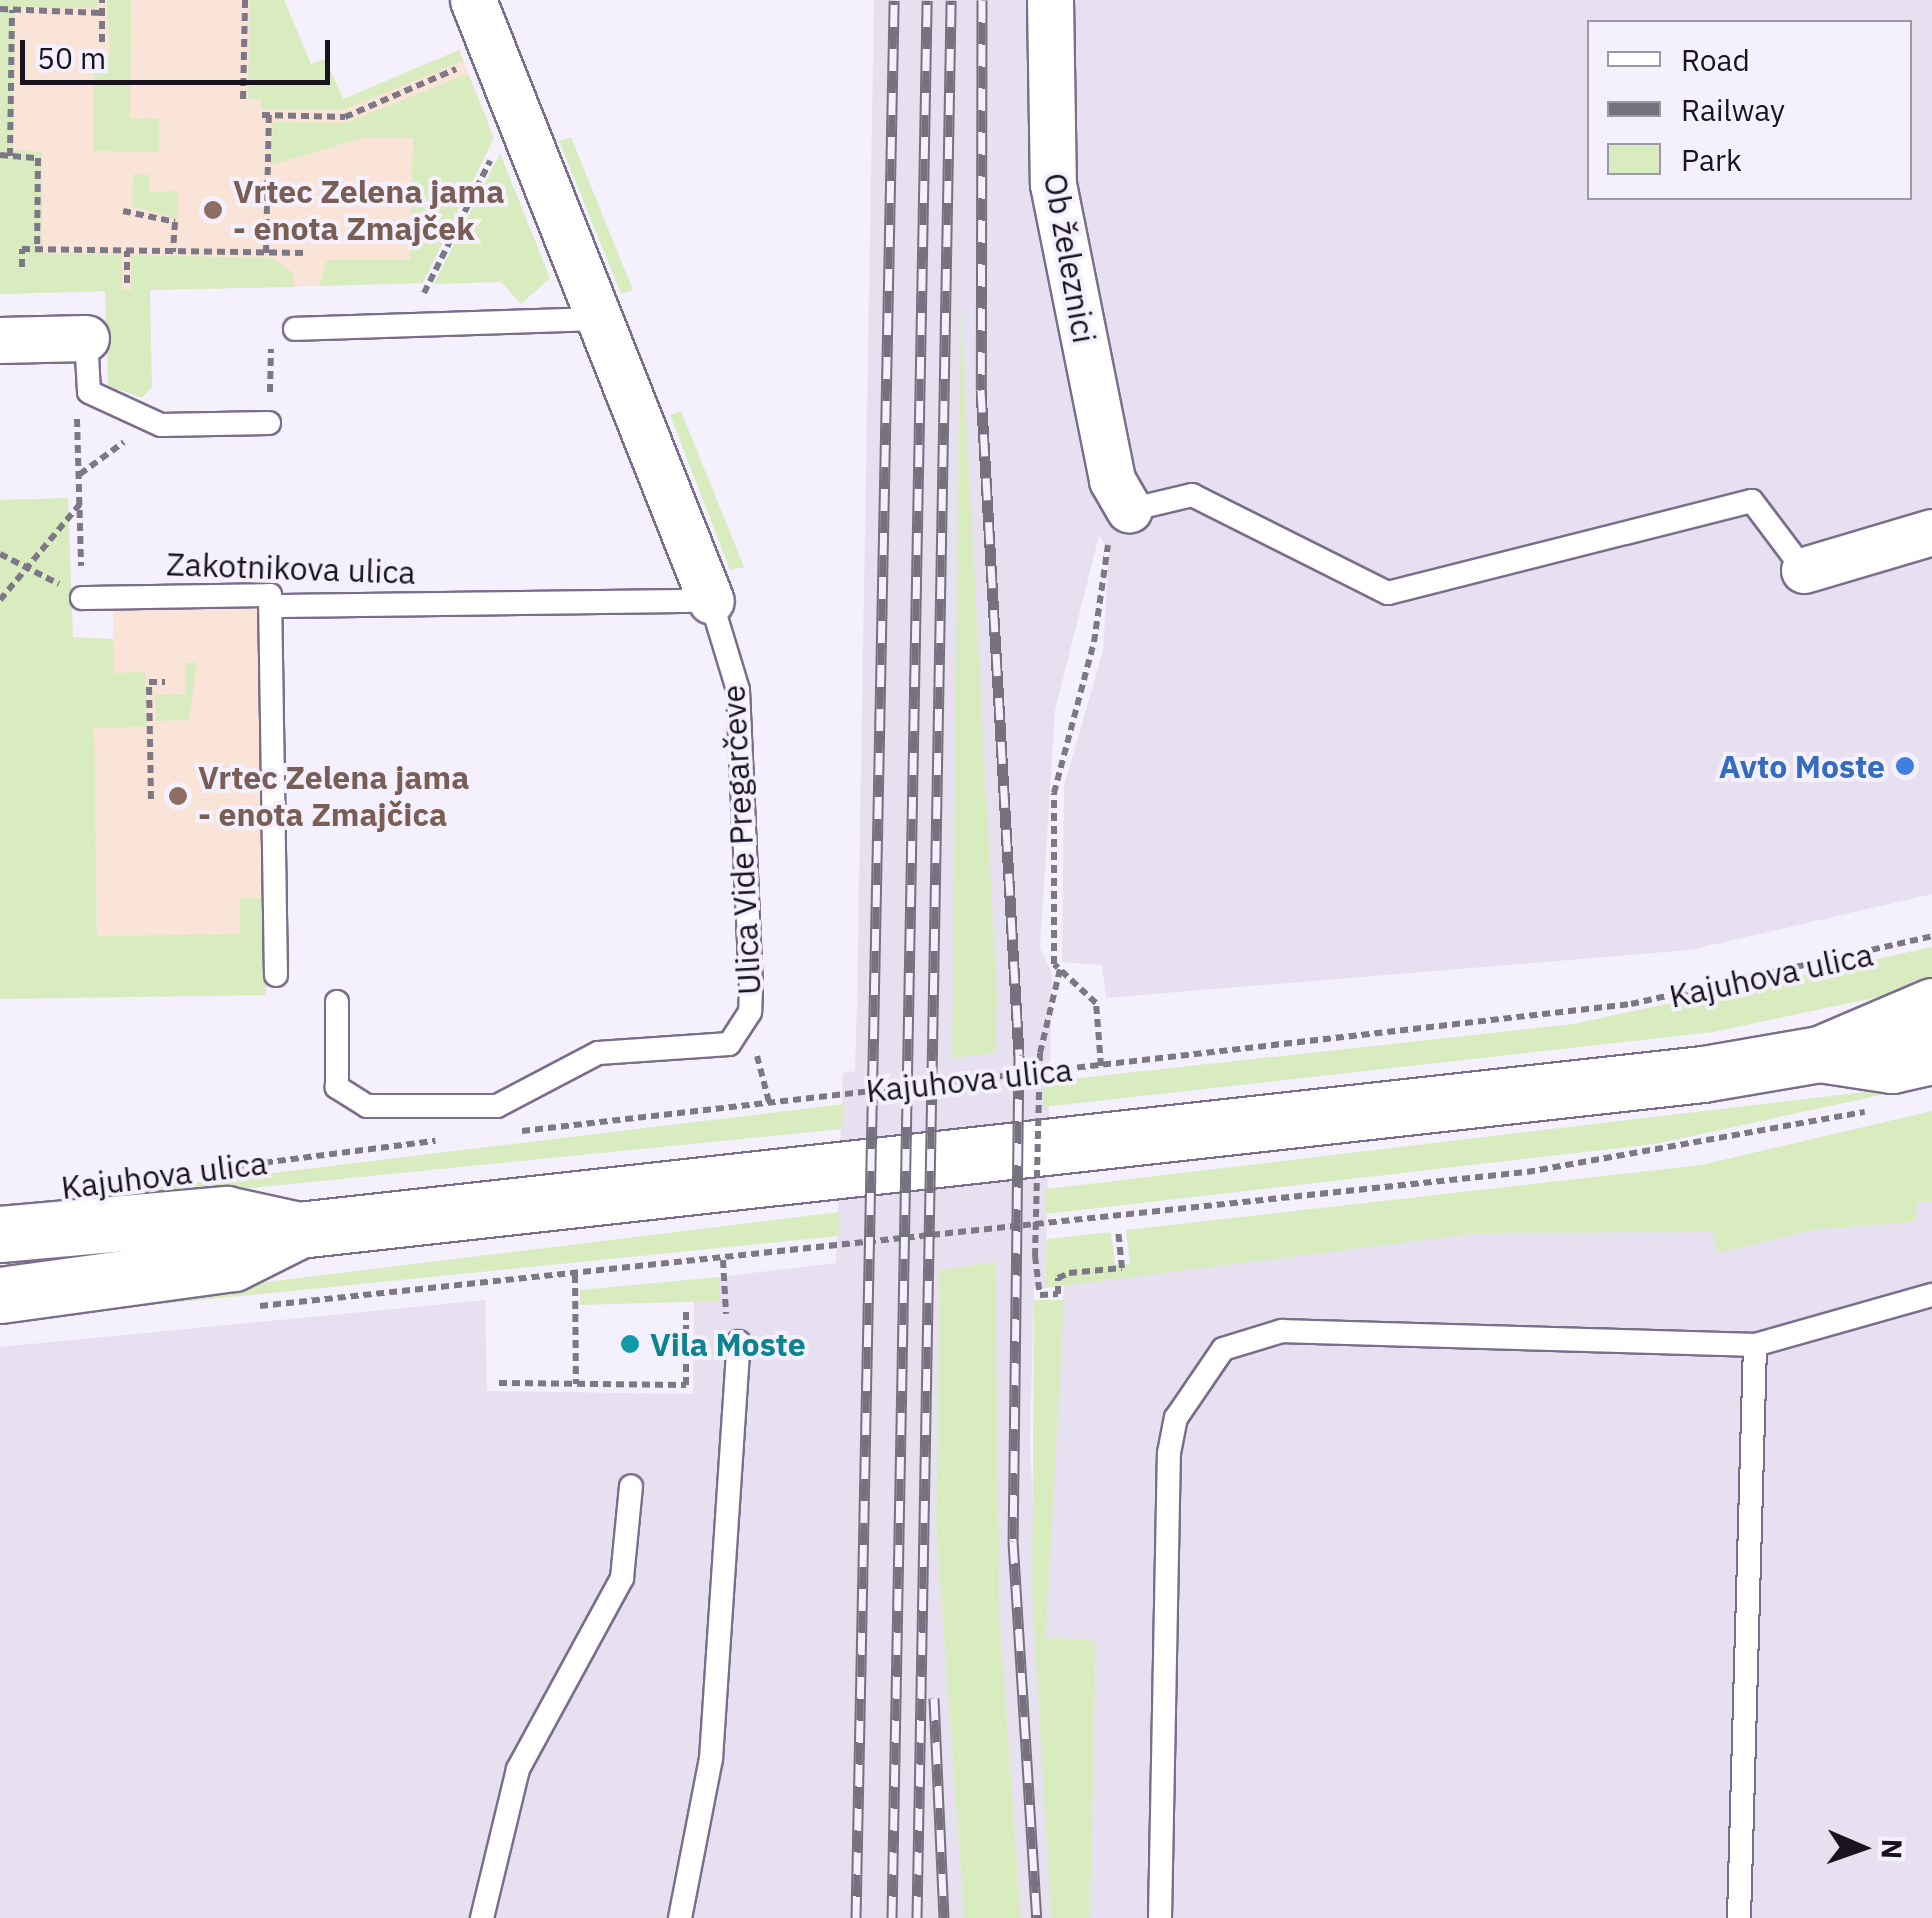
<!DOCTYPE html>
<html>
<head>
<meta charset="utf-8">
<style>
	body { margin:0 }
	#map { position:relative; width:1932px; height:1918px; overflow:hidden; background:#f5f0fe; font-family:"IBM Plex Sans",sans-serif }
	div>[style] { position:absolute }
	.built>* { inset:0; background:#e6e0f0 }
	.education>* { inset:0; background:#fae4d7 }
	.green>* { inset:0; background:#d8ecc0 }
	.path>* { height:6px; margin-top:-3px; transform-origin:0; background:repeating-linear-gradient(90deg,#7d7885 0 8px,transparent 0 13px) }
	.roads { filter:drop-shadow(2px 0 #7a6e8c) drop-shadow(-2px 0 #7a6e8c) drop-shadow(0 2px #7a6e8c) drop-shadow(0 -2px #7a6e8c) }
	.service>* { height:22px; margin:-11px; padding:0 11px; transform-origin:11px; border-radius:11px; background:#fff }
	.minor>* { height:45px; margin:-22.5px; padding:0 22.5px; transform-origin:22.5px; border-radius:22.5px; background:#fff }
	.secondary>* { height:55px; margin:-27.5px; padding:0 27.5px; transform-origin:27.5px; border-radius:27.5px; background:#fff }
	.rail>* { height:11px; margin-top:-5.5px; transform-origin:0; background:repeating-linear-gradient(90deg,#f5f0fe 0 22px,#76717e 0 44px); box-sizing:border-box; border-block:2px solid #76717e }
	.path-bridge>* { height:6px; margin-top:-3px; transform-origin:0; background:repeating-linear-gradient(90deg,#7d7885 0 8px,transparent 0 13px) }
	.dots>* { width:28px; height:28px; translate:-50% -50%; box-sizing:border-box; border:5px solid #f5f0fe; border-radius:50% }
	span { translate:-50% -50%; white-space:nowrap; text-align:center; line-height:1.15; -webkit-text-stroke:8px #f5f0fe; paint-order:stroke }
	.education-label { font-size:32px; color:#785e54; font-weight:700 }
	.left { translate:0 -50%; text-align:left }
	.street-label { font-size:32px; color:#18131f }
	.shop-label { font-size:32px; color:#366cbe; font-weight:700 }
	.right { translate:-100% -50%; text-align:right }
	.culture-label { font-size:32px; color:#0d838f; font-weight:700 }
	.legend { position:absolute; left:1587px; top:20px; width:325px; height:180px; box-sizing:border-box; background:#f5f0fe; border:2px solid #9d98a5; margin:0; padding:12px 18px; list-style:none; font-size:30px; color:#18131f }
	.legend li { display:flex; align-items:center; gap:20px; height:50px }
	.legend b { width:50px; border:2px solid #9d98a5 }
	.north { position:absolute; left:1812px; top:1798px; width:100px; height:100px; -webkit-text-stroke:8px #f5f0fe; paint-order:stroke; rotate:92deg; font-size:28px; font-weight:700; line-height:40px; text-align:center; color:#18131f }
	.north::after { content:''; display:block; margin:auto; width:35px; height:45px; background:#18131f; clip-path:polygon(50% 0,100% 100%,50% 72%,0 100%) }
	.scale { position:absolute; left:20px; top:40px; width:310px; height:45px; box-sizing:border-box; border:5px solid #18131f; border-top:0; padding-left:12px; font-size:30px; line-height:35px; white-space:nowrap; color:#18131f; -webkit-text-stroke:8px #f5f0fe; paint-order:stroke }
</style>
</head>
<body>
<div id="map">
	<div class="built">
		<i style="clip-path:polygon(evenodd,874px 0,1932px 0,1932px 894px,1690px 950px,1106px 998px,1102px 965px,1062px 962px,1064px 786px,1103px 651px,1109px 551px,1099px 536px,1055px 710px,1040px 948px,1052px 974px,1046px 1255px,1045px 1288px,1034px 1288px,1030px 1441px,1051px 1918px,1021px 1918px,1000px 1620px,994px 1262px,940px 1270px,936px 1526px,964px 1918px,0 1918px,0 1347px,485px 1300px,487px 1391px,693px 1394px,694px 1302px,719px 1301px,719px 1277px,836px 1263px,843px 1073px,855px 1071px,857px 1004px,874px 0,1590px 22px,1910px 22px,1910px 198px,1590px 198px,1590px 22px)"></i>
		<i style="clip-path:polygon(1932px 1201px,1932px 1918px,1090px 1918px,1096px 1642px,1046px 1637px,1064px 1282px,1479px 1233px,1714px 1232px,1718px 1252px,1817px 1229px,1916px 1222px,1916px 1202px)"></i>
	</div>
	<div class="education">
		<i style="clip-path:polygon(0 0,284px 0,311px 64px,325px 59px,344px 99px,459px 50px,490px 126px,423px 283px,0 294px)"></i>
		<i style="clip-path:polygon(259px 607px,266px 995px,97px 937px,92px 640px,113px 639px,113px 610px)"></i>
	</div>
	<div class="green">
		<i style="clip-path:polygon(0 0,97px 0,97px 8px,13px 7px,13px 150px,42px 152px,42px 253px,122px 255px,122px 290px,131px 290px,131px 255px,273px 258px,292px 272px,295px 287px,150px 290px,152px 387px,142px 398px,108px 386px,105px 291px,0 294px)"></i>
		<i style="clip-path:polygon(107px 0,131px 0,130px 118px,159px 119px,159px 152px,93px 151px,94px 57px,110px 56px)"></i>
		<i style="clip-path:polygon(250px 0,284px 0,311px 64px,325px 59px,343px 99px,459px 50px,463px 61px,345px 109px,262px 109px,261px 99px,248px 99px)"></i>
		<i style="clip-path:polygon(468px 74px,494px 138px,423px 283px,319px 286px,327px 260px,410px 260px,413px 138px,362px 138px,271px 165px,273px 122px,345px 123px)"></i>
		<i style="clip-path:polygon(571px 137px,633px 290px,621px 294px,559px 141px)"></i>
		<i style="clip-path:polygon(500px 153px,550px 278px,521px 304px,501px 282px,434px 284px)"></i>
		<i style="clip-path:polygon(133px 174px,149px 175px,149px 192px,178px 191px,177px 219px,132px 206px)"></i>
		<i style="clip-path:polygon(960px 304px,997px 997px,995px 1053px,952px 1058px)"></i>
		<i style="clip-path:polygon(681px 411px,744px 567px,730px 570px,670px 415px)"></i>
		<i style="clip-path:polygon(68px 498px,73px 637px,113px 639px,114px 673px,146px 672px,147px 727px,94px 728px,97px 936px,240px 934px,240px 898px,264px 898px,266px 995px,0 999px,0 500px)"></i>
		<i style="clip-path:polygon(197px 662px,189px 720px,156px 721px,155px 695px,186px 694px,185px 663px)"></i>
		<i style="clip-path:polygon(1932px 947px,1932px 978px,1902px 992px,1713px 1032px,1044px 1107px,1043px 1082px,1573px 1024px)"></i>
		<i style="clip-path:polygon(1932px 1084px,1655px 1144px,1045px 1214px,1046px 1189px)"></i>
		<i style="clip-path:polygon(844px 1104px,842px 1129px,0 1213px,0 1206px)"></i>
		<i style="clip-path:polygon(1932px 1111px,1932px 1201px,1917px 1202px,1916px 1222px,1817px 1229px,1717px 1253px,1713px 1232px,1479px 1233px,1045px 1288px,1047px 1239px,1111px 1232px,1115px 1265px,1130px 1264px,1126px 1230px,1701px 1165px)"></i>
		<i style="clip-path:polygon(840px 1212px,839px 1236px,12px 1319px,12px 1313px)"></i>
		<i style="clip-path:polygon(995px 1262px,1000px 1620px,1021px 1918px,964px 1918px,936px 1526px,940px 1270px)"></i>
		<i style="clip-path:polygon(719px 1277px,720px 1301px,580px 1305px,580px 1290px)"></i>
		<i style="clip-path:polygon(1034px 1300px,1064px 1300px,1046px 1637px,1096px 1641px,1090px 1918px,1051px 1918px,1032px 1593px)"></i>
	</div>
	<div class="path">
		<i style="left:0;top:9px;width:102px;rotate:2.2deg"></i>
		<i style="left:102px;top:42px;width:42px;rotate:-90deg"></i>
		<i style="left:243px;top:99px;width:99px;rotate:-88.8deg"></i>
		<i style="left:262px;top:115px;width:83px;rotate:1.4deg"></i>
		<i style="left:345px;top:117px;width:121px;rotate:-23.4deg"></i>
		<i style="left:0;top:155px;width:38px;rotate:5deg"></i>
		<i style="left:38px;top:158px;width:91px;rotate:90.6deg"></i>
		<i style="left:10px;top:156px;width:146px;rotate:-89.2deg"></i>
		<i style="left:123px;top:211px;width:53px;rotate:11.9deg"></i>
		<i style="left:175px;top:222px;width:30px;rotate:94deg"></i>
		<i style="left:266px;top:253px;width:138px;rotate:-88.8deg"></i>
		<i style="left:22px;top:267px;width:18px;rotate:-90deg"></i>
		<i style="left:22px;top:249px;width:284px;rotate:0.8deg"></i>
		<i style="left:127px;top:283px;width:32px;rotate:-90deg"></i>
		<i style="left:424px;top:293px;width:148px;rotate:-63.4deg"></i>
		<i style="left:270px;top:392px;width:43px;rotate:-88.7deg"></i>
		<i style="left:77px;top:419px;width:147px;rotate:88.4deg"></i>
		<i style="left:80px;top:474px;width:54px;rotate:-36deg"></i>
		<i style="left:0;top:554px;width:66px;rotate:27deg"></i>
		<i style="left:0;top:600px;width:125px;rotate:-50.2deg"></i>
		<i style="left:151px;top:799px;width:117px;rotate:-91deg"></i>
		<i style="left:149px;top:682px;width:16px"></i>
		<i style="left:1040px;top:1053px;width:86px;rotate:-76.6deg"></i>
		<i style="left:757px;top:1056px;width:48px;rotate:75.4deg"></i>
		<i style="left:1101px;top:1066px;width:63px;rotate:-94.5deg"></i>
		<i style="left:1096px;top:1003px;width:57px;rotate:-137.1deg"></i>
		<i style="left:1054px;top:964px;width:171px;rotate:-90deg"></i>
		<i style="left:1054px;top:793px;width:156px;rotate:-75.2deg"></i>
		<i style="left:1094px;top:642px;width:98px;rotate:-81.8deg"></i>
		<i style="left:522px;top:1131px;width:1116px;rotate:-6.53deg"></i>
		<i style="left:1631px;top:1004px;width:309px;rotate:-12.7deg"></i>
		<i style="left:239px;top:1166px;width:198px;rotate:-7.3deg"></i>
		<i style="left:1035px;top:1256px;width:39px;rotate:83deg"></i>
		<i style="left:1040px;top:1295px;width:18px;rotate:-3deg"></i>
		<i style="left:1058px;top:1294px;width:16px;rotate:-90deg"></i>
		<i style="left:1058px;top:1278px;width:12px;rotate:-24deg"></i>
		<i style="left:1069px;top:1273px;width:53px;rotate:-5.4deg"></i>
		<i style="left:1122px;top:1268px;width:37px;rotate:-96deg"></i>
		<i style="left:723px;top:1260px;width:54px;rotate:86.8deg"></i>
		<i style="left:575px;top:1275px;width:109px;rotate:89.5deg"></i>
		<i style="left:260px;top:1306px;width:1274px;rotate:-6.04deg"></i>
		<i style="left:1527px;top:1172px;width:343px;rotate:-10.1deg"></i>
		<i style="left:499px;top:1383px;width:187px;rotate:0.6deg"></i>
		<i style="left:686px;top:1385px;width:75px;rotate:-90deg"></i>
	</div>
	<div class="roads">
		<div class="service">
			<i style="left:295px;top:329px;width:307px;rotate:-1.9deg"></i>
			<i style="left:86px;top:338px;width:54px;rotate:86.8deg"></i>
			<i style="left:89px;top:392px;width:79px;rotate:24.6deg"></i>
			<i style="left:161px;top:425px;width:108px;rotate:-1.1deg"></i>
			<i style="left:1129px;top:510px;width:65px;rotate:-13.4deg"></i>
			<i style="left:1192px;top:495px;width:219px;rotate:26.6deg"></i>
			<i style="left:1388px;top:593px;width:375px;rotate:-14.2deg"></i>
			<i style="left:1752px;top:501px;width:86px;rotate:53deg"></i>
			<i style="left:82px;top:598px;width:188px;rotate:-0.9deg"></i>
			<i style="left:270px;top:595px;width:380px;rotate:89.1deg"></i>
			<i style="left:271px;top:606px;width:440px;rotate:-0.7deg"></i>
			<i style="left:711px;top:601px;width:93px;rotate:73.1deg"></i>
			<i style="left:738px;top:690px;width:298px;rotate:87.5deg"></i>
			<i style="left:751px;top:988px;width:24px;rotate:92deg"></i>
			<i style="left:750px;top:1012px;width:38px;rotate:123deg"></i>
			<i style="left:729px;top:1044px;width:131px;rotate:176.1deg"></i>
			<i style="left:598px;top:1053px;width:114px;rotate:152.3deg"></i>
			<i style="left:497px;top:1106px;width:130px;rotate:180deg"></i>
			<i style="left:367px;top:1106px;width:36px;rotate:-148deg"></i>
			<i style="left:337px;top:1087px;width:85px;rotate:-90deg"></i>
			<i style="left:482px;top:1918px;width:153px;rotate:-76.4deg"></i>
			<i style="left:518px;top:1769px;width:217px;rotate:-61.4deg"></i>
			<i style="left:622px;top:1578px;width:92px;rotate:-84.4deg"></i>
			<i style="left:680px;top:1918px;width:162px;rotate:-79deg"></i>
			<i style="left:711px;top:1759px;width:418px;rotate:-86.2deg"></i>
			<i style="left:1160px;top:1918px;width:465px;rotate:-88.9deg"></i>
			<i style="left:1169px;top:1453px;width:36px;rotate:-79deg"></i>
			<i style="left:1176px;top:1418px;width:83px;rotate:-55.7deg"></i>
			<i style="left:1223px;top:1349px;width:62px;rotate:-17deg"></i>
			<i style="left:1282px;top:1331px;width:473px;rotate:1.7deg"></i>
			<i style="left:1755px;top:1345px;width:184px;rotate:-15.8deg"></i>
			<i style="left:1739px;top:1918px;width:573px;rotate:-88.4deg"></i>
		</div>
		<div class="minor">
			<i style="left:473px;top:0;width:646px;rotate:68.4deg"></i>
			<i style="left:1050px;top:0;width:184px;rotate:89.1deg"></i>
			<i style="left:1053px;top:184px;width:302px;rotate:78.7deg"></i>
			<i style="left:1112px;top:480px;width:34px;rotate:60deg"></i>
			<i style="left:0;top:340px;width:86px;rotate:-1.3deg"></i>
			<i style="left:1804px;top:570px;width:134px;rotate:-16.5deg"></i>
		</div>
		<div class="secondary">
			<i style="left:1820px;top:1054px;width:73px;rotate:8.7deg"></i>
			<i style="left:1892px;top:1065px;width:41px;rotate:-12.7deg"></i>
			<i style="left:0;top:1234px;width:227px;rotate:-5.1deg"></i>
			<i style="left:226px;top:1214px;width:75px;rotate:12.4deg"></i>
			<i style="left:299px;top:1230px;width:1413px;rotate:-6.34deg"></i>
			<i style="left:1703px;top:1074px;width:119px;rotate:-9.7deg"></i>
			<i style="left:1820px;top:1054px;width:122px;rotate:-23.2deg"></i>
			<i style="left:0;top:1295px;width:235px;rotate:-7.8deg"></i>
			<i style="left:233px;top:1263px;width:74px;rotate:-26.6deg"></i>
		</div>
	</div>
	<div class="rail">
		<i style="left:982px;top:0;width:390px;rotate:90.1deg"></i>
		<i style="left:981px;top:390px;width:666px;rotate:86.73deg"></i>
		<i style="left:1019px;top:1055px;width:486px;rotate:90.7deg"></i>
		<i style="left:1013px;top:1541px;width:378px;rotate:86.4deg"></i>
		<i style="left:934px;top:1698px;width:220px;rotate:87.4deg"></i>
		<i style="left:856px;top:1918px;width:1918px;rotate:-88.86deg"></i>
		<i style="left:892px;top:1918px;width:1918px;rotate:-88.95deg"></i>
		<i style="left:917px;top:1918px;width:1918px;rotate:-88.98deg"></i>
	</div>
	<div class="path-bridge">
		<i style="left:1035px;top:1256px;width:203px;rotate:-88.6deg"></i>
	</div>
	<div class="dots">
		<i style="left:213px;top:210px;background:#8d6e63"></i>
		<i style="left:1905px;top:766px;background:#3f7fe0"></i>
		<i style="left:178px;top:796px;background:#8d6e63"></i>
		<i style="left:630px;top:1344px;background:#0f9aa8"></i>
	</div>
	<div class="education-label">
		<span class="left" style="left:233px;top:210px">Vrtec Zelena jama<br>- enota Zmajček</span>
		<span class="left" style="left:198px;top:796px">Vrtec Zelena jama<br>- enota Zmajčica</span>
	</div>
	<div class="street-label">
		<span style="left:1070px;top:258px;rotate:80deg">Ob železnici</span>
		<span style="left:291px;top:568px;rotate:2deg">Zakotnikova ulica</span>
		<span style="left:741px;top:840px;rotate:-93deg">Ulica Vide Pregarčeve</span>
		<span style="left:1771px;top:975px;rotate:-12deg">Kajuhova ulica</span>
		<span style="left:969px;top:1080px;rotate:-6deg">Kajuhova ulica</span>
		<span style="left:164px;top:1175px;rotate:-7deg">Kajuhova ulica</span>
	</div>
	<div class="shop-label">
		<span class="right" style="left:1885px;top:766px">Avto Moste</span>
	</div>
	<div class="culture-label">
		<span class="left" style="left:650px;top:1344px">Vila Moste</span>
	</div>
	<ul class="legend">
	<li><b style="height:12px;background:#fff"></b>Road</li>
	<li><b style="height:12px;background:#76717e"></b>Railway</li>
	<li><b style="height:28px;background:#d8ecc0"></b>Park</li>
	</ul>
	<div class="north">N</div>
	<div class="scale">50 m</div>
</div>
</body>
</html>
